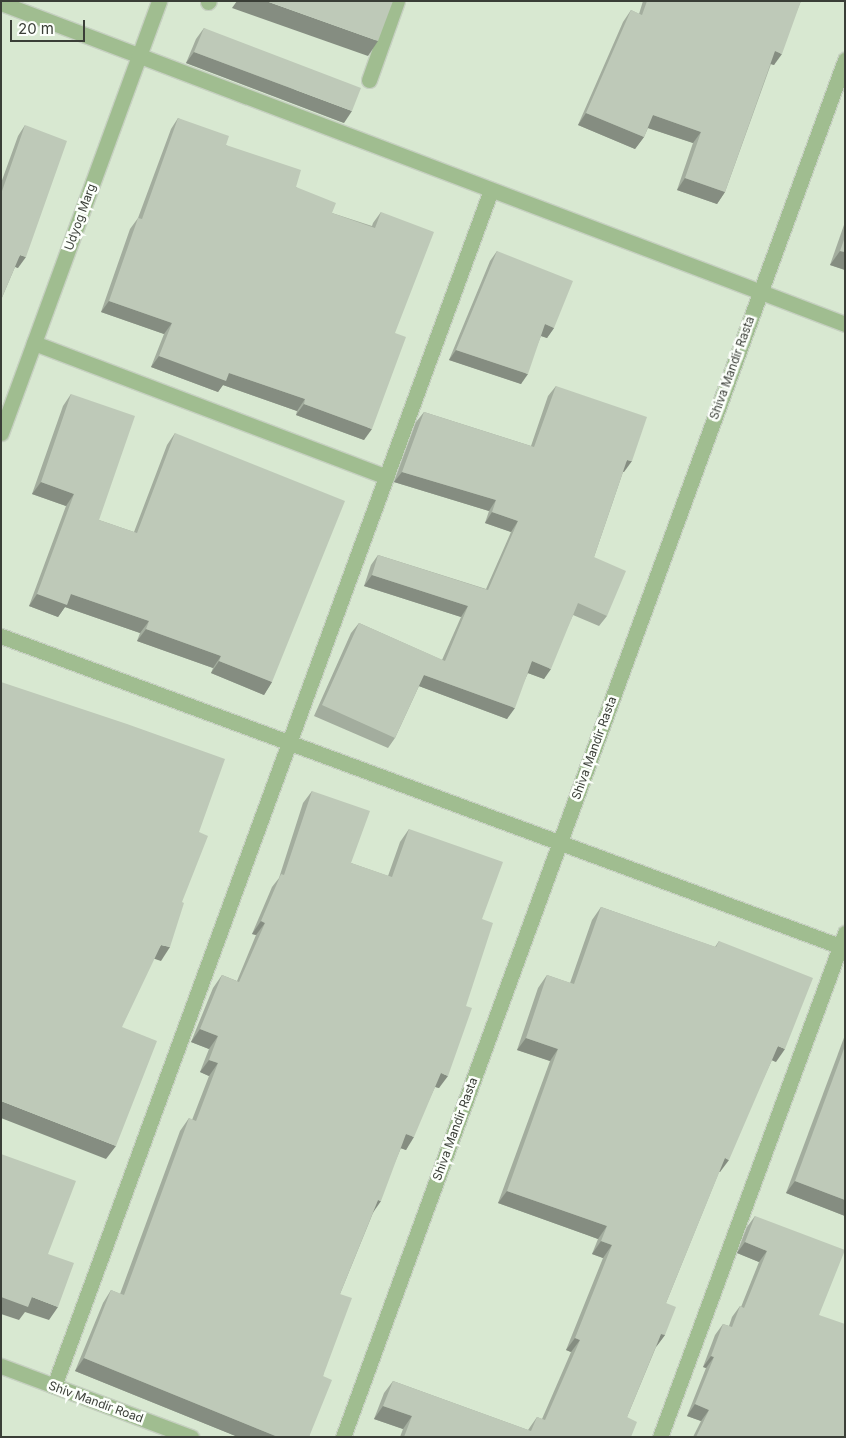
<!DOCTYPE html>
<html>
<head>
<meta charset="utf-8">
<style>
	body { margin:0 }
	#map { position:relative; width:846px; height:1438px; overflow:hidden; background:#e9f5e3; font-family:Inter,sans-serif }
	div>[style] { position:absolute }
	.built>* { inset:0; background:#d8e8d1 }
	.roads { filter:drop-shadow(1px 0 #c6d0c1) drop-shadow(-1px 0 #c6d0c1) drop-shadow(0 1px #c6d0c1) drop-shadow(0 -1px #c6d0c1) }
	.service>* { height:15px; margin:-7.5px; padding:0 7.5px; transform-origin:7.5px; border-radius:7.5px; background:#a0bd90 }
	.minor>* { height:15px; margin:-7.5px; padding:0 7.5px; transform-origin:7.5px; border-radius:7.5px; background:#a0bd90 }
	.tertiary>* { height:15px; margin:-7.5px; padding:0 7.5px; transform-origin:7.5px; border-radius:7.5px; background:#a0bd90 }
	.wall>* { inset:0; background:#a3ad9e }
	.shaded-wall>* { inset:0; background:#858d81 }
	.building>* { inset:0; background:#bec9b8 }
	span { translate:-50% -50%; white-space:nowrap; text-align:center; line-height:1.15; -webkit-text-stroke:5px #fcfffb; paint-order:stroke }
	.street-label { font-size:12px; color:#3a3e37 }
	.frame { position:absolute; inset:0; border:2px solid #3a3e37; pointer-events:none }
	.scale { position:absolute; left:10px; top:20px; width:75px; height:22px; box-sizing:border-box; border:2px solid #3a3e37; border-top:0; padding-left:6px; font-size:15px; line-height:18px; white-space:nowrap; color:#3a3e37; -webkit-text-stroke:4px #fcfffb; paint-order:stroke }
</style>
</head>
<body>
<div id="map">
	<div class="built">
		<i style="clip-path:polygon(1px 1px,845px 1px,845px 1437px,1px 1437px)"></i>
	</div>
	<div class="roads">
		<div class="service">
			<i style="left:34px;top:343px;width:377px;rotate:20.8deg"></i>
			<i style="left:1px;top:636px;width:900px;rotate:20.29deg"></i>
			<i style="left:1px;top:1366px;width:203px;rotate:20.5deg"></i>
			<i style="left:54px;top:1386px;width:1273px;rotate:-69.93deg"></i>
			<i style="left:660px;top:1437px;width:537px;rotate:-69.84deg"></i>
		</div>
		<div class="minor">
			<i style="left:208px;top:2px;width:1px;rotate:-45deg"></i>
			<i style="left:1px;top:3px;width:903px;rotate:20.82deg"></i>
			<i style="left:369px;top:80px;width:84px;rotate:-70.5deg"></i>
			<i style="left:343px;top:1437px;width:1466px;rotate:-69.97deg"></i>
		</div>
		<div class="tertiary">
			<i style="left:1px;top:433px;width:460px;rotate:-69.9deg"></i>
		</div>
	</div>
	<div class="wall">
		<i style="clip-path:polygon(643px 1px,801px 1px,774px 65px,771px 64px,725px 192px,717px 204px,677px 190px,693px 143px,648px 128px,644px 137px,635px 149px,578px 125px,623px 22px,631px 10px,639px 14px)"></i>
		<i style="clip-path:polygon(204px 28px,344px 123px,186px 63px,196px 39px)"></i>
		<i style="clip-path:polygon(178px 118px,226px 145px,296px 187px,332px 213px,372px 226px,373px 223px,381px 212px,395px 333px,364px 440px,296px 415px,297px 411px,223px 385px,218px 392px,151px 367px,164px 334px,101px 312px,130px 229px,138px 218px,171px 129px)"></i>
		<i style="clip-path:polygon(25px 125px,18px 268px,15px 267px,1px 300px,1px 183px,18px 136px)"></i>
		<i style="clip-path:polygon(845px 222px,845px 270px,830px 265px)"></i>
		<i style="clip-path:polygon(497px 251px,554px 328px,547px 338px,541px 336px,521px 384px,449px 360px,490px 261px)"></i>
		<i style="clip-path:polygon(556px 386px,624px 472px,623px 472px,594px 557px,607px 616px,599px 626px,573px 615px,544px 679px,528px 673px,507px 719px,419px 686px,395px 738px,388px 748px,314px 716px,351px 633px,359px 623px,442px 660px,461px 617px,364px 586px,371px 565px,378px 555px,486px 589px,511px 532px,485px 523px,489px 511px,394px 482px,416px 422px,424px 412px,531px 446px,548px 396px)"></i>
		<i style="clip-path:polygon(71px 394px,99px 520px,134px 532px,167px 445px,175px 433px,272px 682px,264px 695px,211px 673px,213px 668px,137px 641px,140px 633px,65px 607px,58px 617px,29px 606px,66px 506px,32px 494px,63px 406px)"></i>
		<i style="clip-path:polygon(312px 791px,351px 863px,388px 876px,400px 842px,409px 829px,482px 919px,439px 1088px,435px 1087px,406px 1150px,401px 1148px,373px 1213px,340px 1294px,323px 1376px,309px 1437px,238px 1437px,75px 1371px,103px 1303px,111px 1290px,120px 1294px,180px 1131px,189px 1118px,192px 1120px,209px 1076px,200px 1072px,209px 1049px,191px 1042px,213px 988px,222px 975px,237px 981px,256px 935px,252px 934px,272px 887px,279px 878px,303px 803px)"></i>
		<i style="clip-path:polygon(601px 907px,715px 947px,719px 941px,776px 1062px,772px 1060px,720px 1172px,719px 1172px,666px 1303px,665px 1335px,656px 1347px,627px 1417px,631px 1437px,400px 1437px,403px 1429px,374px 1419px,384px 1393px,393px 1381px,528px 1430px,537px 1417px,542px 1419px,571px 1352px,566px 1350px,603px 1258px,592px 1254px,598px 1239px,498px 1203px,550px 1061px,517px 1050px,538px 988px,547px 975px,570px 983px,592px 920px)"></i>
		<i style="clip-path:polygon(845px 1035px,845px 1216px,786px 1193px)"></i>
		<i style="clip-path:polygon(755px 1216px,819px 1315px,845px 1437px,693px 1437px,701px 1421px,687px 1416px,706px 1368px,703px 1367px,715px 1335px,723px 1324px,729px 1326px,732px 1317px,740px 1306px,741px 1307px,759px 1262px,737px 1253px,747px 1227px)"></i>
	</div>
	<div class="shaded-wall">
		<i style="clip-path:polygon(237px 1px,266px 1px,378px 41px,368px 56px,232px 8px)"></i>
		<i style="clip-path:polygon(775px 51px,782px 54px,774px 65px,767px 63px)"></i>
		<i style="clip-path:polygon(194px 52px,352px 111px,344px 123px,186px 63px)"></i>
		<i style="clip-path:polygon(586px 113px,644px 137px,635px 149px,578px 125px)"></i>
		<i style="clip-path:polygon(653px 115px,701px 132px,693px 143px,645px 127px)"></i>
		<i style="clip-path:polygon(685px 178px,725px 192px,717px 204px,677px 190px)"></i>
		<i style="clip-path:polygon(840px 251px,845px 252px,845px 270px,830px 265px)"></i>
		<i style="clip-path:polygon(20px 255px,26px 257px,18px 268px,13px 266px)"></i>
		<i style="clip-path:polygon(109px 301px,172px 323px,164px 334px,101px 312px)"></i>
		<i style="clip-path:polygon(545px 324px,554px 328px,547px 338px,538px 335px)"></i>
		<i style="clip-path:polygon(456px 350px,528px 374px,521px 384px,449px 360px)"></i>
		<i style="clip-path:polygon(159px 356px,229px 373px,305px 399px,297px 411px,223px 385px,218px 392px,151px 367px)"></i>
		<i style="clip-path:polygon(304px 404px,372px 429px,364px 440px,296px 415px)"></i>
		<i style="clip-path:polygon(627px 460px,632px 461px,624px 472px,620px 471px)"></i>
		<i style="clip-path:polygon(402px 472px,496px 500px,489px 511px,394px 482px)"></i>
		<i style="clip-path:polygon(41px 482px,74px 494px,66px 506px,32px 494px)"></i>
		<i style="clip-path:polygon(492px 512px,518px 521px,511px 532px,485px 523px)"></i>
		<i style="clip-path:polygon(372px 575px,468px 606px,461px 617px,364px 586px)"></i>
		<i style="clip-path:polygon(37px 594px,71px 594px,149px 621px,140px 633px,65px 607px,58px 617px,29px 606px)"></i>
		<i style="clip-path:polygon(146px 629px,221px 656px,213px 668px,137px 641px)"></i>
		<i style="clip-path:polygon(219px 661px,272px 682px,264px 695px,211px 673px)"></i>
		<i style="clip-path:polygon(532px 661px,551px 669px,544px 679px,525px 672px)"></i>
		<i style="clip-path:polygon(424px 675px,515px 708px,507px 719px,416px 685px)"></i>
		<i style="clip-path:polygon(261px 921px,265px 923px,256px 935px,252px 934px)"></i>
		<i style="clip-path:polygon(161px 945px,170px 947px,161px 961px,152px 958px)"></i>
		<i style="clip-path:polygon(200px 1029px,218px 1036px,209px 1049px,191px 1042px)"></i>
		<i style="clip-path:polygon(526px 1038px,558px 1049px,550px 1061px,517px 1050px)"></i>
		<i style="clip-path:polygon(778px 1046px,785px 1049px,776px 1062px,769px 1059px)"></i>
		<i style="clip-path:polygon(209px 1060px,218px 1063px,209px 1076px,200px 1072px)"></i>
		<i style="clip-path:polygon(441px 1073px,448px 1076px,439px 1088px,432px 1086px)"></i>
		<i style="clip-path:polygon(1px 1101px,116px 1146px,106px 1159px,1px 1118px)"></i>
		<i style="clip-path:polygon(406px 1134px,414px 1137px,406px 1150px,397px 1147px)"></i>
		<i style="clip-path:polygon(725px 1158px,729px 1160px,720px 1172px,716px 1170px)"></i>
		<i style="clip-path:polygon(795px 1181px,845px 1200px,845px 1216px,786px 1193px)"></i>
		<i style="clip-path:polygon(507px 1191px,607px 1226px,598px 1239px,498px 1203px)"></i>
		<i style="clip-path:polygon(378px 1200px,381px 1201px,372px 1214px)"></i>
		<i style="clip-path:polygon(601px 1241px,612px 1245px,603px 1258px,592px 1254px)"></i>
		<i style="clip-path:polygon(745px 1242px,767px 1251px,759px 1262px,737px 1253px)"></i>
		<i style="clip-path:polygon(1px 1297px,32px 1297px,58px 1307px,49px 1320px,25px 1312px,19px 1320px,1px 1314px)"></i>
		<i style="clip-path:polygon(661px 1334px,665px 1335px,656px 1347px)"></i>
		<i style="clip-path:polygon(575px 1338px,580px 1340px,571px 1352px,566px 1350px)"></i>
		<i style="clip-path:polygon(711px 1356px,714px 1357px,706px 1368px,703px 1367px)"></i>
		<i style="clip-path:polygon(84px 1358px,278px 1437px,238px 1437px,75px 1371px)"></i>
		<i style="clip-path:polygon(695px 1404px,709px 1410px,701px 1421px,687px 1416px)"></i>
		<i style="clip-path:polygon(383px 1406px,412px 1416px,403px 1429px,374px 1419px)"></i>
	</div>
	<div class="building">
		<i style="clip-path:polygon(266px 1px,393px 1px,378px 41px)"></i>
		<i style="clip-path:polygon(647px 1px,801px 1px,782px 54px,775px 51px,725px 192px,685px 178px,701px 132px,653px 115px,644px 137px,586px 113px,631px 10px,642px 15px)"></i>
		<i style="clip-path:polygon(204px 28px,361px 88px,352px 111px,194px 52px)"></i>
		<i style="clip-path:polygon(178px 118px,229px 136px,226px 145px,301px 170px,296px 187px,336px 203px,332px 213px,375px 228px,381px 212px,434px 232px,395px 333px,406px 337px,372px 429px,304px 404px,305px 399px,229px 373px,226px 381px,159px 356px,172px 323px,109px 301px,138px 218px,142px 219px)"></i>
		<i style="clip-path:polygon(25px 125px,67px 141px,26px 257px,20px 255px,1px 300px,1px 194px)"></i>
		<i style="clip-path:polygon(845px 237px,845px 252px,840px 251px)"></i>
		<i style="clip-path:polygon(497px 251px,573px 281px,554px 328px,545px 324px,528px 374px,456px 350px)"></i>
		<i style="clip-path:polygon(556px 386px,647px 417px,632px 461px,627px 460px,594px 557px,626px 571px,607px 616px,578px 603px,551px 669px,532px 661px,515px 708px,424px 675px,395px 738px,322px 705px,359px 623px,445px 661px,468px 606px,372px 575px,378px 555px,488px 590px,518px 521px,492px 512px,496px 500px,402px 472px,424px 412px,534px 447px)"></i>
		<i style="clip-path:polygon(71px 394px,135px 416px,99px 520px,137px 533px,175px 433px,345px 501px,272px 682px,219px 661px,221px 656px,146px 629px,149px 621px,71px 594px,67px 605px,37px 594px,74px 494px,41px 482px)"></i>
		<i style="clip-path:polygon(1px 682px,127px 724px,225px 759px,199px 832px,208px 836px,182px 902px,184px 903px,170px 947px,161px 945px,122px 1027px,157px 1041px,116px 1146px,1px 1101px)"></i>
		<i style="clip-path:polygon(312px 791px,370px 811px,351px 863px,392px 877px,409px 829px,503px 862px,482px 919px,493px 923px,466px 1006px,472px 1008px,448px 1076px,441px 1073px,414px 1137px,406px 1134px,381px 1201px,378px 1200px,340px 1294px,352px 1298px,323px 1376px,332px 1380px,309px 1437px,278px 1437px,84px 1358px,111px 1290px,124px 1295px,189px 1118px,196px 1121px,218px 1063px,209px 1060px,218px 1036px,200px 1029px,222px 975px,239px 982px,265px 923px,261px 921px,281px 874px,284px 875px)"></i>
		<i style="clip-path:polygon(601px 907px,716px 947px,719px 941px,813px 978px,785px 1049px,778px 1046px,729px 1160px,725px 1158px,666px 1303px,676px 1307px,665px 1335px,661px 1334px,627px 1417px,637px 1422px,631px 1437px,404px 1437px,412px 1416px,383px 1406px,393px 1381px,531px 1431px,537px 1417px,545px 1420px,580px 1340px,575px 1338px,612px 1245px,601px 1241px,607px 1226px,507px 1191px,558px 1049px,526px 1038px,547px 975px,574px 984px)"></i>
		<i style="clip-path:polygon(845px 1046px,845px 1200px,795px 1181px)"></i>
		<i style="clip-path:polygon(1px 1154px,76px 1181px,48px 1254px,74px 1263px,58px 1307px,32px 1297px,28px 1307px,1px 1297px)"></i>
		<i style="clip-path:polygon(755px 1216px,845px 1250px,819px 1315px,845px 1324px,845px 1437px,696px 1437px,709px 1410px,695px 1404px,714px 1357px,711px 1356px,723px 1324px,732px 1327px,740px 1306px,744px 1308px,767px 1251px,745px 1242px)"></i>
	</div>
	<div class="street-label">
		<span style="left:80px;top:217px;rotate:-70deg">Udyog Marg</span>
		<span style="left:732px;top:368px;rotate:-70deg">Shiva Mandir Rasta</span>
		<span style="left:594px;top:748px;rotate:-70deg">Shiva Mandir Rasta</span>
		<span style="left:455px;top:1129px;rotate:-70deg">Shiva Mandir Rasta</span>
		<span style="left:96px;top:1402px;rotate:20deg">Shiv Mandir Road</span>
	</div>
	<div class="frame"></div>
	<div class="scale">20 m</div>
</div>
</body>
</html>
